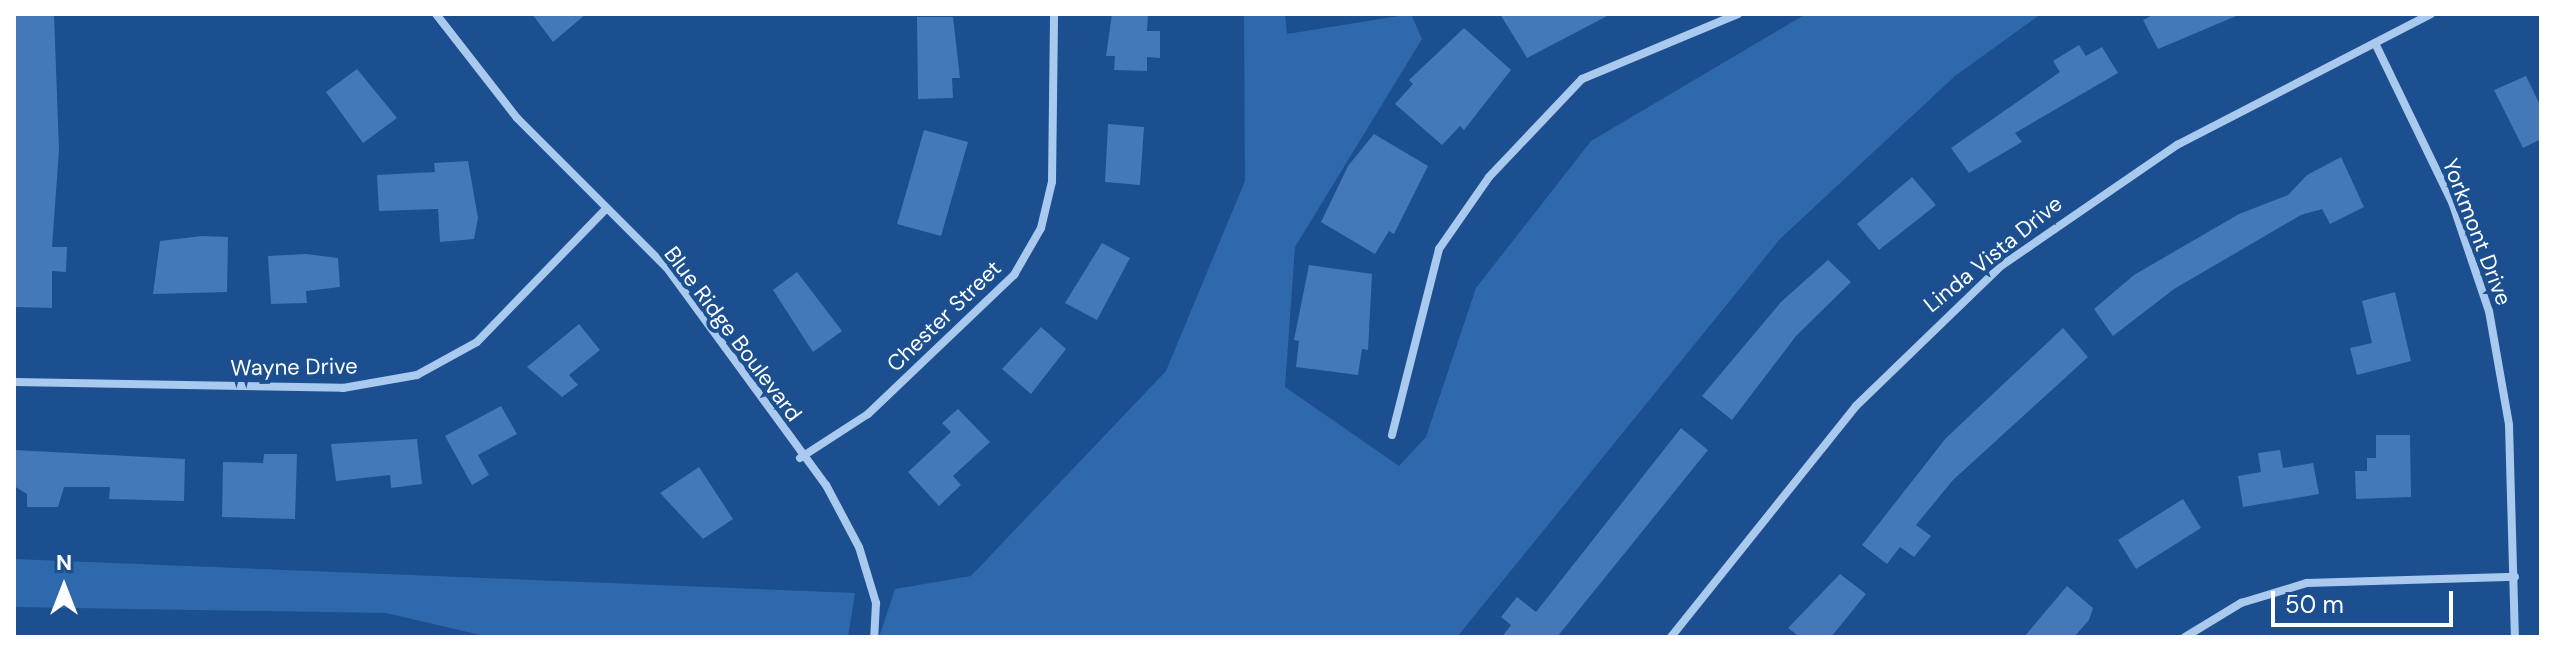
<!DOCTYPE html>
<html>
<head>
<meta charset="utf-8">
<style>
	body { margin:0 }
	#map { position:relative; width:2555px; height:651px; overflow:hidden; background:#1b4f8f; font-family:"DM Sans",sans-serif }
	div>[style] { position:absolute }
	.green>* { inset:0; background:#2e69ad }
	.building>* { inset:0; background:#4478b7 }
	.minor>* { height:8px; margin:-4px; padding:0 4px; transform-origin:4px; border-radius:4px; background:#a9c9ee }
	span { translate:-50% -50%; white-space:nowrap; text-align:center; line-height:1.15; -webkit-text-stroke:8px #1b4f8f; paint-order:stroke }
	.street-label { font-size:22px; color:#fff }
	.frame { position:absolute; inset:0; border:16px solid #fff; pointer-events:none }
	.north { position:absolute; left:24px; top:547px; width:80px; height:80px; -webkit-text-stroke:6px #1b4f8f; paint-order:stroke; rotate:0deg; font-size:22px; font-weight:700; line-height:32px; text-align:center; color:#fff }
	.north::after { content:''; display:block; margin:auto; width:28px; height:36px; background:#fff; clip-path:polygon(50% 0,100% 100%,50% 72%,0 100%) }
	.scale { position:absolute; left:2271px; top:591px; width:182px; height:36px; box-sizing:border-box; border:4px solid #fff; border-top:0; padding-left:10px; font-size:24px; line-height:28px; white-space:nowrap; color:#fff; -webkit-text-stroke:6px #1b4f8f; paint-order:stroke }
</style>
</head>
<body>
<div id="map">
	<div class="green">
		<i style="clip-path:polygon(1244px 14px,1285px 14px,1287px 34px,1411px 14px,1422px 39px,1295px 247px,1285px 387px,1399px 466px,1426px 437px,1476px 288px,1591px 141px,1806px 14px,2041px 14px,1955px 76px,1780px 239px,1457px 637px,879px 637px,895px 589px,971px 576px,1166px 371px,1245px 181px)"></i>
		<i style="clip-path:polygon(14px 559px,855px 593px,848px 637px,489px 637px,386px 613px,14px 607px)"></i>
	</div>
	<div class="building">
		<i style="clip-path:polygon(14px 14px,54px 14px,59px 150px,52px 247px,67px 247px,66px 272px,52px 271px,52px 308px,14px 307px)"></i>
		<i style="clip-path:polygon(532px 14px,586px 14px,553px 42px)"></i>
		<i style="clip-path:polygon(1112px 14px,1148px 14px,1147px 31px,1160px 31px,1160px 58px,1147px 57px,1147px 71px,1114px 70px,1115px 56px,1106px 56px)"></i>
		<i style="clip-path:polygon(1500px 14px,1611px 14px,1527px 58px)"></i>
		<i style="clip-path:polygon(2155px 14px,2241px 14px,2158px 49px,2143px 20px)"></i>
		<i style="clip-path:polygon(917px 17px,953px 17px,960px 78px,952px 78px,953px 98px,918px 99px)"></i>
		<i style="clip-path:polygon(1464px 28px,1511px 70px,1464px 130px,1460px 126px,1442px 145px,1395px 104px,1413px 84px,1409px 80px)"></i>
		<i style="clip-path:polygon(2079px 45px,2086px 56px,2102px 47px,2118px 73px,2015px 133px,2022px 142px,1969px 173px,1951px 148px,2060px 72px,2053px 61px)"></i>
		<i style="clip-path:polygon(357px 69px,397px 118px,363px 143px,326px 92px)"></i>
		<i style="clip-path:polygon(2526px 76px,2541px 107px,2541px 139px,2523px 148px,2494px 90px)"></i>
		<i style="clip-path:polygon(1108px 124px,1144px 127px,1140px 185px,1105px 182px)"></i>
		<i style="clip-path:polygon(924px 130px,968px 142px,941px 236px,897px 224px)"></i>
		<i style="clip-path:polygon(1374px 134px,1428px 166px,1394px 234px,1389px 231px,1375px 254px,1321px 222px,1348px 166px)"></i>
		<i style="clip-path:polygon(2341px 157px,2364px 207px,2330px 224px,2322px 209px,2301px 215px,2174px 289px,2113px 336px,2094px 309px,2134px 275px,2239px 214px,2288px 195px,2307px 175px)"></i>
		<i style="clip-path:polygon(468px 161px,478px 218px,474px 239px,440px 242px,438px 209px,379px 211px,377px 175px,435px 172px,434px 163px)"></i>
		<i style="clip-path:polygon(1912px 177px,1936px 205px,1879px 250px,1857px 224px)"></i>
		<i style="clip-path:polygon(202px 236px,228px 237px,227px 292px,153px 294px,160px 241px)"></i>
		<i style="clip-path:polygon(1102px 243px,1130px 258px,1097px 320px,1065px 303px)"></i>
		<i style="clip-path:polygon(306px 254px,338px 258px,340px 287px,306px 291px,307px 303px,271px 304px,268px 256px)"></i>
		<i style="clip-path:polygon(1828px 260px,1851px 282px,1796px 336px,1732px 420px,1702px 396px,1781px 302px)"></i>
		<i style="clip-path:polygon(1309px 265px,1372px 274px,1368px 350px,1362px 349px,1358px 375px,1296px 367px,1299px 341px,1294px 340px)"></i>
		<i style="clip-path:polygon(797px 272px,842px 331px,813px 352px,773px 290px)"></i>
		<i style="clip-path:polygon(2395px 292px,2411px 361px,2357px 375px,2350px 348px,2372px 343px,2362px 301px)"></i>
		<i style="clip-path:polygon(579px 324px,600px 350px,569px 375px,578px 385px,562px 397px,527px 367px)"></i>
		<i style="clip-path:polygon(1041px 327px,1066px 349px,1031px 394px,1002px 369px)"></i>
		<i style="clip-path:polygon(2063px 328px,2088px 357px,1953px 480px,1916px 525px,1931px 536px,1914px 557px,1900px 547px,1887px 564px,1862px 545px,1946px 438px)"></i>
		<i style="clip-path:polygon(501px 406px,517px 434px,478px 455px,489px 475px,472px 485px,445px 436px)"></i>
		<i style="clip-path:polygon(958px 409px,990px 442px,953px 476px,961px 485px,939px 506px,908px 472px,951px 432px,942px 423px)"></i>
		<i style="clip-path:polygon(1681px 428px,1708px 450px,1557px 637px,1502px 637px,1511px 625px,1501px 617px,1517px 597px,1536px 612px)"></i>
		<i style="clip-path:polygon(2376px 435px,2410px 435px,2411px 497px,2356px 499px,2355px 471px,2367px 471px,2367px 458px,2376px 458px)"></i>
		<i style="clip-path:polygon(417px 439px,422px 484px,391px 488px,390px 475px,336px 481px,331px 444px)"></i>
		<i style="clip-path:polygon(14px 450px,185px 459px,184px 501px,109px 499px,110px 487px,64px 487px,58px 507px,27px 507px,27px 494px,14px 486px)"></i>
		<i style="clip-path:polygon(2280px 450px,2283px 468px,2313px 463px,2319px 494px,2243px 507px,2238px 476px,2261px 472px,2258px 453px)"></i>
		<i style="clip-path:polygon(264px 454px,297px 454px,295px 519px,222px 517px,223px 462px,263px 463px)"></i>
		<i style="clip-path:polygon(699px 467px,733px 519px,703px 539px,660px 493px)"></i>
		<i style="clip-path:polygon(2183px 499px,2201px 528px,2136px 569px,2118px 540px)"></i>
		<i style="clip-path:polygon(1840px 574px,1866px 594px,1831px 637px,1800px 637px,1788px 628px)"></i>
		<i style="clip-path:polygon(2067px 586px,2093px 608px,2089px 620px,2074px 637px,2024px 637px)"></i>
	</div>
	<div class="minor">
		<i style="left:436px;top:14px;width:132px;rotate:52.1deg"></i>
		<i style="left:517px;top:118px;width:212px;rotate:45deg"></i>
		<i style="left:667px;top:268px;width:269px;rotate:53.8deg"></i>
		<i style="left:826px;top:485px;width:70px;rotate:62deg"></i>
		<i style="left:859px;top:547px;width:59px;rotate:73.1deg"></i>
		<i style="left:876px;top:603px;width:34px;rotate:93deg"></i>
		<i style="left:2375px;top:43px;width:177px;rotate:64.2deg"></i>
		<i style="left:2452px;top:202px;width:115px;rotate:71.3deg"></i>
		<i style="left:2489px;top:311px;width:116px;rotate:80deg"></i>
		<i style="left:2509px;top:425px;width:212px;rotate:88.4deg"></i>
		<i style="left:14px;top:382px;width:329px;rotate:1deg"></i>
		<i style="left:343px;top:388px;width:75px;rotate:-10deg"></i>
		<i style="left:417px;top:375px;width:68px;rotate:-28.8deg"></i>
		<i style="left:477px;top:342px;width:185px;rotate:-45.9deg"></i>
		<i style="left:1392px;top:435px;width:192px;rotate:-75.8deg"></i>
		<i style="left:1439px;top:249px;width:88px;rotate:-55.2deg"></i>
		<i style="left:1489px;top:177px;width:135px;rotate:-46.5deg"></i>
		<i style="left:1582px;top:79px;width:169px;rotate:-22.6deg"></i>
		<i style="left:800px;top:458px;width:81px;rotate:-32.9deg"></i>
		<i style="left:868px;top:414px;width:202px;rotate:-43.6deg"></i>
		<i style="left:1014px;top:275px;width:54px;rotate:-60.1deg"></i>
		<i style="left:1041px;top:228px;width:47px;rotate:-76.6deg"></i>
		<i style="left:1052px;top:182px;width:168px;rotate:-89.3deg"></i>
		<i style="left:1671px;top:637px;width:296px;rotate:-51.3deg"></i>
		<i style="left:1856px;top:406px;width:202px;rotate:-44deg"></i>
		<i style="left:2001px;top:266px;width:214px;rotate:-34.5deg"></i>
		<i style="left:2177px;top:145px;width:286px;rotate:-27.3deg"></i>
		<i style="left:2185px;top:637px;width:66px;rotate:-31.3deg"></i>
		<i style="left:2241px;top:603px;width:69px;rotate:-16.9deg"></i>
		<i style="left:2307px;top:583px;width:208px;rotate:-1.7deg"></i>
	</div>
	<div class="street-label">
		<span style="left:2477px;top:232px;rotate:69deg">Yorkmont Drive</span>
		<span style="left:1993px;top:254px;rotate:-39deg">Linda Vista Drive</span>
		<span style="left:944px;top:316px;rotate:-44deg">Chester Street</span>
		<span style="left:733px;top:334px;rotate:53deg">Blue Ridge Boulevard</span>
		<span style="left:294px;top:367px;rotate:-1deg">Wayne Drive</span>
	</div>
	<div class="frame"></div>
	<div class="north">N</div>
	<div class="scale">50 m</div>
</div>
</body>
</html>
